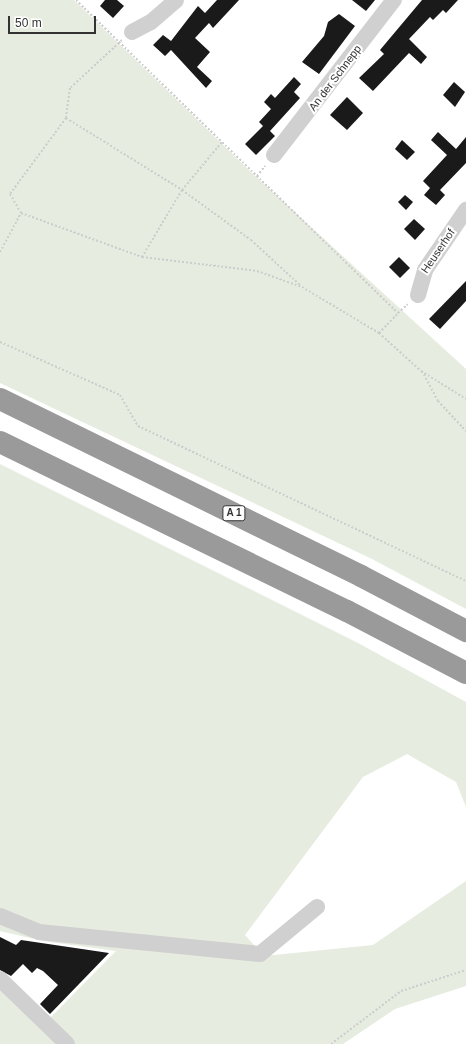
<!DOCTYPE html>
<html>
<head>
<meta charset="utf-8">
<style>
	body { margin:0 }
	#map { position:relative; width:466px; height:1044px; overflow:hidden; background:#fff; font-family:Helvetica,sans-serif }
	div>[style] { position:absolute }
	.green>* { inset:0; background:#e6ecdf }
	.building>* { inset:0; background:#1a1a1a }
	.path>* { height:2px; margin-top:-1px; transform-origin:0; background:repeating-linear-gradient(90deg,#cdcdcd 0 2px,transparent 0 4px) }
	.minor>* { height:16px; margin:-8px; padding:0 8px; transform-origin:8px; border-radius:8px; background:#d0d0d0 }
	.highway>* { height:22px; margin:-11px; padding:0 11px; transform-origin:11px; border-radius:11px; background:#9a9a9a }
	span { translate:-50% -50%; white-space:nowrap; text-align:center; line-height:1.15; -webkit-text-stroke:4px #fff; paint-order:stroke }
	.shield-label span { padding:1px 3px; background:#fff; border:1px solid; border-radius:3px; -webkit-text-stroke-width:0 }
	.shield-label { font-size:10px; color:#333; font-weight:700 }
	.street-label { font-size:11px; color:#333 }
	.scale { position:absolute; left:8px; top:16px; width:88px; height:18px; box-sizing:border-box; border:2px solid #333; border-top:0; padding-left:5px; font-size:12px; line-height:14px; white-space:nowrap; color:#333; -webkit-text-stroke:3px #fff; paint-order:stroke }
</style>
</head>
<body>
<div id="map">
	<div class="green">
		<i style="clip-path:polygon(0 0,74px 0,252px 173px,466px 369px,466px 609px,372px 559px,0 383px)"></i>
		<i style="clip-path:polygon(0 464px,358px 643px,466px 702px,466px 807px,456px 782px,407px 754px,363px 777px,245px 935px,264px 956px,373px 945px,466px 881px,466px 986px,395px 1009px,343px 1044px,0 1044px,0 973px,49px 1019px,116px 951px,43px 941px,0 931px)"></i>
	</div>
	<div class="building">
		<i style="clip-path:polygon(105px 0,117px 0,124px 6px,113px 18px,100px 6px)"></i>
		<i style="clip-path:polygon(217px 0,239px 0,213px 28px,209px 23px,195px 38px,210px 52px,197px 67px,212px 81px,206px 88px,171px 50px,165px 56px,153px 45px,163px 35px,171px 41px,198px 6px,205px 13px)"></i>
		<i style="clip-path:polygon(352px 0,375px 0,366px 11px)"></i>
		<i style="clip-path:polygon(422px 0,458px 0,446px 13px,443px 10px,433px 20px,430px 17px,409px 39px,427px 57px,421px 64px,409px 53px,373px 91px,359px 78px,384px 54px,380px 50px)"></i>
		<i style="clip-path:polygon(339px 14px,355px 26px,319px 74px,302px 62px,324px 36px,328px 22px)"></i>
		<i style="clip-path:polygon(294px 77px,301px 84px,294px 92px,300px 98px,270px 131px,275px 136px,256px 155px,245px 144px,263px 126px,259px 122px,271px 109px,264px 102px,271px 94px,275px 98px)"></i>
		<i style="clip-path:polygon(454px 82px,465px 92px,455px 107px,443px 95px)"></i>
		<i style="clip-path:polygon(347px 97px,363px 113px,347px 130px,330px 115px)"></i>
		<i style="clip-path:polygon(438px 132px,456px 149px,466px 137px,466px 163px,440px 190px,445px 195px,436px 205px,424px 195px,430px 188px,423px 181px,447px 155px,431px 140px)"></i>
		<i style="clip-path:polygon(402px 140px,415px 152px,407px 160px,395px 149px)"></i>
		<i style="clip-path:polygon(405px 195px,413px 202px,406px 210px,398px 202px)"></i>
		<i style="clip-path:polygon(414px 219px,425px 229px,415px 240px,404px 229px)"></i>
		<i style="clip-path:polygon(399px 257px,410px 268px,400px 278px,389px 267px)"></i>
		<i style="clip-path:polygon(466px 281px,466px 301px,440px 329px,429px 319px)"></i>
		<i style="clip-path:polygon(0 937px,16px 945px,21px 940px,109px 953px,50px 1014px,40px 1004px,58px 985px,43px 971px,37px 968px,32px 973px,23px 964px,11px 976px,0 970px)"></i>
	</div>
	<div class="path">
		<i style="left:76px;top:0;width:449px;rotate:44.2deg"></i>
		<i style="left:398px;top:313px;width:13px;rotate:-42deg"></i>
		<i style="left:122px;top:40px;width:71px;rotate:137.3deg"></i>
		<i style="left:70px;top:88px;width:30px;rotate:98deg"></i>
		<i style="left:66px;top:118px;width:94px;rotate:126.4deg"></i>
		<i style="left:10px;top:194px;width:22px;rotate:60deg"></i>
		<i style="left:21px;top:213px;width:129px;rotate:20deg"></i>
		<i style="left:142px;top:257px;width:116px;rotate:6.9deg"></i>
		<i style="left:257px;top:271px;width:48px;rotate:19.6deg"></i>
		<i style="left:302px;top:287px;width:90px;rotate:30.9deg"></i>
		<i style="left:379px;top:333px;width:57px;rotate:42.1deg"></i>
		<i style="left:421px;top:371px;width:53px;rotate:31.9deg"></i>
		<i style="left:66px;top:118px;width:137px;rotate:31.8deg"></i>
		<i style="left:182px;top:190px;width:85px;rotate:35.9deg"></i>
		<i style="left:251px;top:240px;width:68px;rotate:42.6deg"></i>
		<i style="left:257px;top:176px;width:13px;rotate:-51deg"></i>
		<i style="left:0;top:252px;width:44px;rotate:-61.7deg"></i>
		<i style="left:142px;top:257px;width:78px;rotate:-59.2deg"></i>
		<i style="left:182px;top:190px;width:62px;rotate:-50.2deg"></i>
		<i style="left:379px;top:333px;width:28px;rotate:-46deg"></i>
		<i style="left:0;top:342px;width:131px;rotate:23.8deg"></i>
		<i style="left:120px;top:395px;width:36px;rotate:60deg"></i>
		<i style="left:138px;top:426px;width:363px;rotate:25.3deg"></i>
		<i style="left:422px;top:371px;width:34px;rotate:62deg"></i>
		<i style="left:438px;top:401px;width:41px;rotate:47deg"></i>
		<i style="left:331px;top:1044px;width:88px;rotate:-37.1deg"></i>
		<i style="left:401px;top:991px;width:68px;rotate:-17.9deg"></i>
	</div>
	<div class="minor">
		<i style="left:132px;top:32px;width:21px;rotate:-28deg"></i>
		<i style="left:151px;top:22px;width:33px;rotate:-41deg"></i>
		<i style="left:274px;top:155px;width:196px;rotate:-52.3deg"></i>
		<i style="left:418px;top:295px;width:26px;rotate:-74deg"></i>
		<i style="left:425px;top:270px;width:73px;rotate:-55.7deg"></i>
		<i style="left:0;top:916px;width:42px;rotate:22.3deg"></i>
		<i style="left:39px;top:932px;width:222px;rotate:5.7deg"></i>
		<i style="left:260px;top:954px;width:74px;rotate:-39.5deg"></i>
		<i style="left:0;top:979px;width:93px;rotate:44.1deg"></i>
	</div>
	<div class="highway">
		<i style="left:0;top:399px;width:402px;rotate:26.1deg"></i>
		<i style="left:361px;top:576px;width:119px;rotate:27.6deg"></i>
		<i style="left:0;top:442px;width:386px;rotate:26deg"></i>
		<i style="left:347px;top:611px;width:134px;rotate:27.5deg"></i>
	</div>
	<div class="shield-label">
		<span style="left:234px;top:513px">A 1</span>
	</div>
	<div class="street-label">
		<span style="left:335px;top:78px;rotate:-53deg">An der Schnepp</span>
		<span style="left:438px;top:251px;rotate:-56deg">Heuserhof</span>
	</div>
	<div class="scale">50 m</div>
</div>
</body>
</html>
